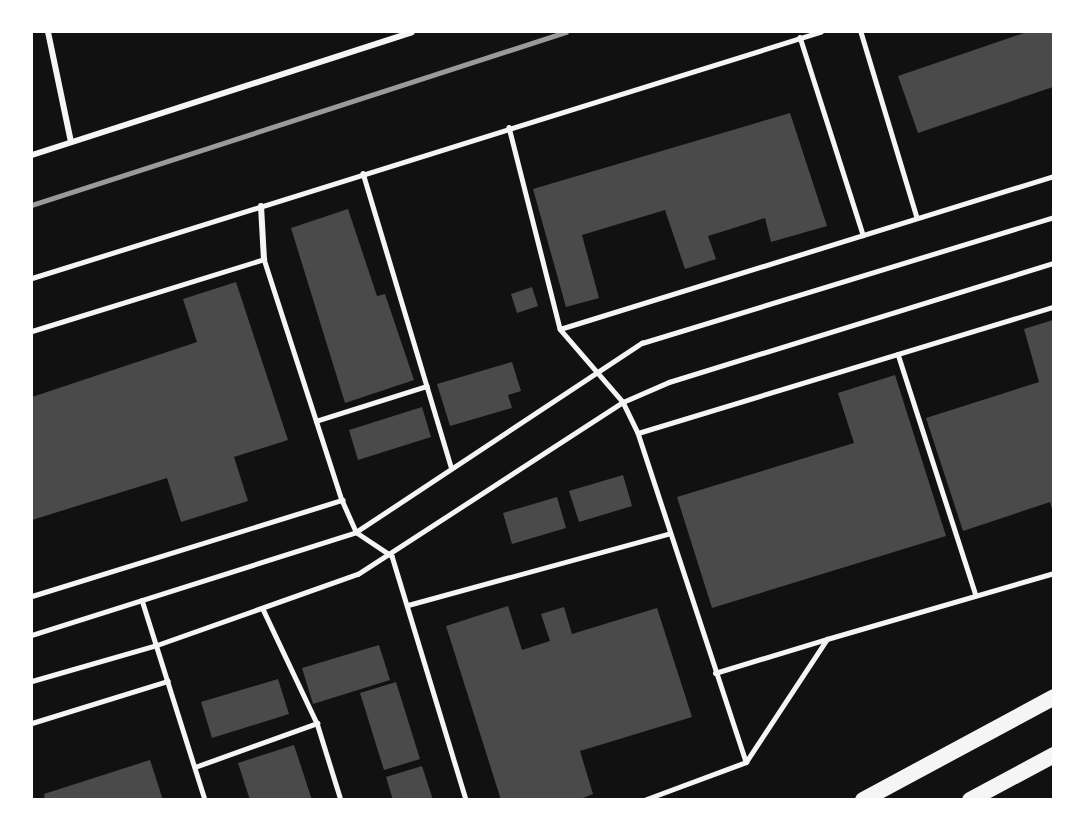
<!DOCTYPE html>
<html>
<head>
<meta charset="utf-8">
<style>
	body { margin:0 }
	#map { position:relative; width:1085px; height:831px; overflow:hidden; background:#111; font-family:Lora,serif }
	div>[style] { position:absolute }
	.building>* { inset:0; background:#4a4a4a }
	.service>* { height:4.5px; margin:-2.25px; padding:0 2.25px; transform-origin:2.25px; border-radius:2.25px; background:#f5f5f5 }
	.minor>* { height:6px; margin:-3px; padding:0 3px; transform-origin:3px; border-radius:3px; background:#f5f5f5 }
	.trunk>* { height:16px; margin:-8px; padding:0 8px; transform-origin:8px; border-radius:8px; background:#f5f5f5 }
	.rail>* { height:4.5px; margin:-2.25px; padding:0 2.25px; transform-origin:2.25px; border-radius:2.25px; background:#9a9a9a }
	span { translate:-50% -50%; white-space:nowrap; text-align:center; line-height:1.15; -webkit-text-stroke:4.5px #fff; paint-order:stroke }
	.frame { position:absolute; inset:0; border:33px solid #fff; pointer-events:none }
</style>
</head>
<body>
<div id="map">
	<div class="building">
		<i style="clip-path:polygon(1027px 32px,1053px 32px,1053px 87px,918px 133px,898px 76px)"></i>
		<i style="clip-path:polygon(790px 113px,827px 226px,771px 242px,765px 218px,737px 227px,708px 236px,716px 259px,685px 269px,665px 210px,582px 235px,599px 298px,566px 307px,533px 189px)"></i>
		<i style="clip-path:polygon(348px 209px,377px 296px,385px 294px,414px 380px,345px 403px,291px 228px)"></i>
		<i style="clip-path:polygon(236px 282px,288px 440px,234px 457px,248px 501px,181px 522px,167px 478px,32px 520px,32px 397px,197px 342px,183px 299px)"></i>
		<i style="clip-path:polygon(532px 287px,538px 306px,517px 313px,511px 294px)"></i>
		<i style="clip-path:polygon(1053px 320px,1053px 512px,1050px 502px,963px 531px,926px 418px,1039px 382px,1024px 329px)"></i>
		<i style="clip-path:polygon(512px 362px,521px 391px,508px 395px,512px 408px,450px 426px,437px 384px)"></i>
		<i style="clip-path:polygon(895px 375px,946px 536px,712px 608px,677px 497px,854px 443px,838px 393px)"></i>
		<i style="clip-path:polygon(422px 407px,431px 437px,358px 460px,349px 430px)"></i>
		<i style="clip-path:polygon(623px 475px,632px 506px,579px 522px,569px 491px)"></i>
		<i style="clip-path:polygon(557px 497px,566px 528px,512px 544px,503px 513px)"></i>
		<i style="clip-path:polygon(508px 606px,522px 650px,550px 641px,541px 614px,564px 607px,572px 634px,657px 608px,692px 717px,580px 751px,593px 794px,578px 800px,501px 800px,446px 626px)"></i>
		<i style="clip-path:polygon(379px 645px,390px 680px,313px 704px,302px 668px)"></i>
		<i style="clip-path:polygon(278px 679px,289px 714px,212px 738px,201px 702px)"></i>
		<i style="clip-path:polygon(396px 682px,420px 759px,384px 770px,360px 693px)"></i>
		<i style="clip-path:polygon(294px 745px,312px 800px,250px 800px,238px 763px)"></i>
		<i style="clip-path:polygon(150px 760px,163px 800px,45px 800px,44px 794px)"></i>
		<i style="clip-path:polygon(422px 766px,433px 800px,393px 800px,386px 777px)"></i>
	</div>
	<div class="service">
		<i style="left:861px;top:32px;width:194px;rotate:73.2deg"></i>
		<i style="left:800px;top:37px;width:208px;rotate:72.3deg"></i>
		<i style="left:509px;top:127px;width:208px;rotate:75.8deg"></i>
		<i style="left:560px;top:329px;width:96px;rotate:49.2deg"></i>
		<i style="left:623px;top:402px;width:34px;rotate:64deg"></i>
		<i style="left:638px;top:433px;width:346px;rotate:71.8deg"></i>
		<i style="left:363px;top:173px;width:307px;rotate:73.3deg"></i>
		<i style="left:32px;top:278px;width:826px;rotate:-17.34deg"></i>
		<i style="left:560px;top:329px;width:517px;rotate:-17.21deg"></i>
		<i style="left:32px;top:331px;width:243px;rotate:-17.2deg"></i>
		<i style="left:264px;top:259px;width:253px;rotate:72.1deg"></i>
		<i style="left:342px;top:500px;width:35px;rotate:66deg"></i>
		<i style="left:356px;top:532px;width:43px;rotate:33.7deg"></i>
		<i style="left:392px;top:556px;width:255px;rotate:73.1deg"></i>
		<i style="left:898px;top:354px;width:253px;rotate:72.1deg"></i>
		<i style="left:316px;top:421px;width:116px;rotate:-17.5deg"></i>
		<i style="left:638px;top:433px;width:435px;rotate:-16.9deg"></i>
		<i style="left:32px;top:596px;width:325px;rotate:-17.2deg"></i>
		<i style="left:142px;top:600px;width:210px;rotate:72.5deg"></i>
		<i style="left:408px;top:605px;width:269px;rotate:-15.3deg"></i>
		<i style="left:263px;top:609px;width:126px;rotate:64.7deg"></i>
		<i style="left:317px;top:723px;width:81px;rotate:72.7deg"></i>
		<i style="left:32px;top:635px;width:340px;rotate:-17.6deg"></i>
		<i style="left:356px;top:532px;width:343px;rotate:-33.5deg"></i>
		<i style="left:642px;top:343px;width:431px;rotate:-17deg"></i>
		<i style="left:715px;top:673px;width:117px;rotate:-16.9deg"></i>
		<i style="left:32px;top:681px;width:130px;rotate:-16.1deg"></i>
		<i style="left:157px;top:645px;width:213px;rotate:-19.5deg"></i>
		<i style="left:358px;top:574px;width:316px;rotate:-33deg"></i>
		<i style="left:623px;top:402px;width:50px;rotate:-23.5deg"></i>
		<i style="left:669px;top:382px;width:403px;rotate:-17.2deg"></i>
		<i style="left:32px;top:723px;width:142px;rotate:-17.2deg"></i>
		<i style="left:195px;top:767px;width:130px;rotate:-19.8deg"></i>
		<i style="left:644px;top:800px;width:109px;rotate:-20.4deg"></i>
		<i style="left:746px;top:762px;width:147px;rotate:-56.6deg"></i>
		<i style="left:827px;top:639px;width:236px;rotate:-16.2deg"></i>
	</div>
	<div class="minor">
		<i style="left:48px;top:32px;width:112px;rotate:78.2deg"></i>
		<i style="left:32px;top:155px;width:399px;rotate:-17.9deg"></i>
		<i style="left:261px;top:206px;width:53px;rotate:86.8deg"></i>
	</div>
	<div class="trunk">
		<i style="left:863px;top:800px;width:217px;rotate:-28.3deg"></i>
		<i style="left:970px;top:800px;width:95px;rotate:-28.2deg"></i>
	</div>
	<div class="rail">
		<i style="left:32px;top:205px;width:561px;rotate:-17.95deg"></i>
	</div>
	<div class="frame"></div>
</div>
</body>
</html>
